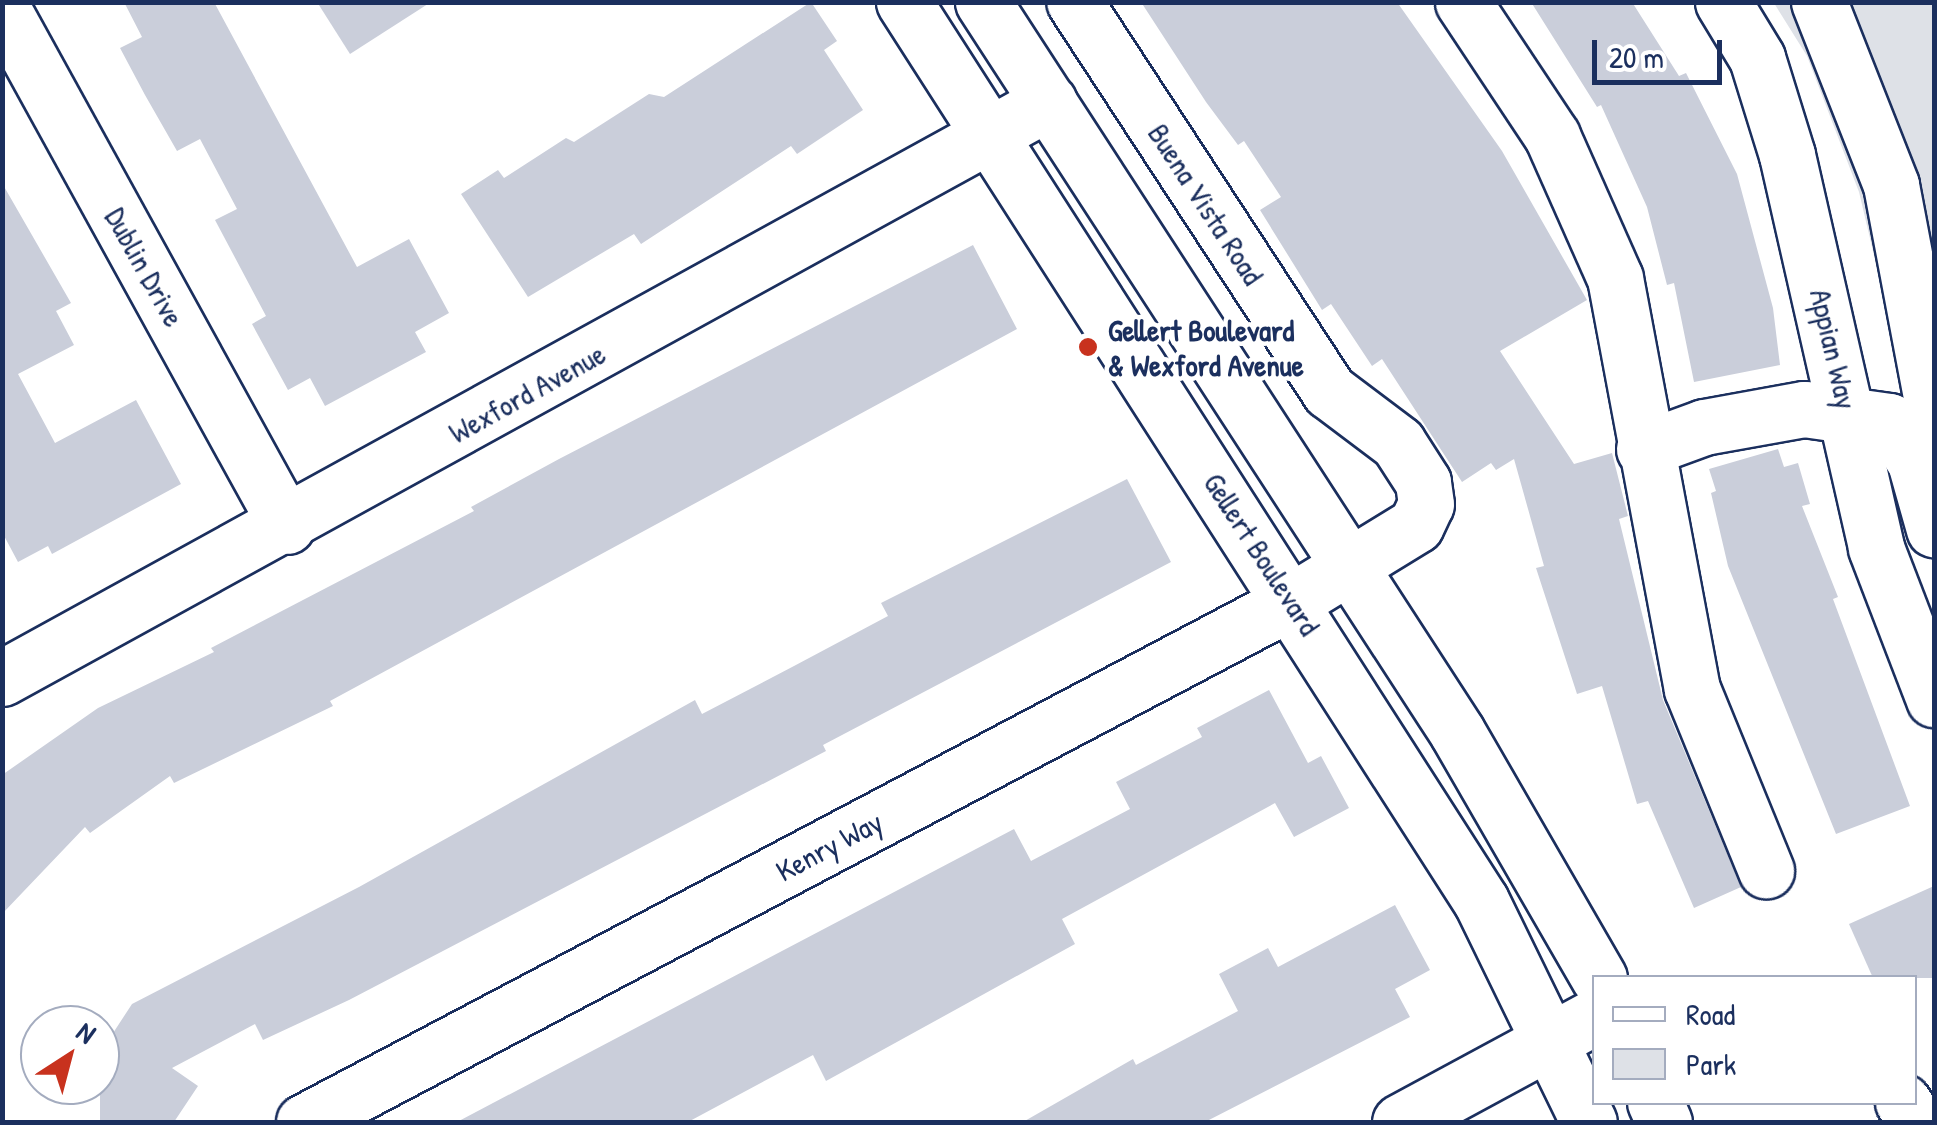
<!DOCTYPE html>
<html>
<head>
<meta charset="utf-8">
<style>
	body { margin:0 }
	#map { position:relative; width:1937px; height:1125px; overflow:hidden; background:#fff; font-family:"Patrick Hand",sans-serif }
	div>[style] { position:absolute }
	.green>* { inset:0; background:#dee1e7 }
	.building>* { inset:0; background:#caceda }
	.roads { filter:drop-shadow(2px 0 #1b2f5e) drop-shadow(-2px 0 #1b2f5e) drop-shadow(0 2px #1b2f5e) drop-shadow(0 -2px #1b2f5e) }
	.minor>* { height:55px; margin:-27.5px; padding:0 27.5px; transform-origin:27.5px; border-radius:27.5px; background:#fff }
	.dots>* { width:28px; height:28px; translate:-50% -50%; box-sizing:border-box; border:5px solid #fff; border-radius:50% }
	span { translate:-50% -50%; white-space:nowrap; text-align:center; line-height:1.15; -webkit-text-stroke:9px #fff; paint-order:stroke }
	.street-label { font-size:30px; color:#1b2f5e }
	.poi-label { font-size:30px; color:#1b2f5e; font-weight:700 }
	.left { translate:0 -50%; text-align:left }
	.frame { position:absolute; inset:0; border:5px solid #1b2f5e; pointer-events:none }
	.legend { position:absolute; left:1592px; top:975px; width:325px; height:130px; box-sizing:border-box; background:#fff; border:2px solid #a4acbf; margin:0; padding:12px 18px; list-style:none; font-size:30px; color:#1b2f5e }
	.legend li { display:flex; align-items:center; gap:20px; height:50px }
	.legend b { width:50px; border:2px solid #a4acbf }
	.north { position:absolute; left:20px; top:1005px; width:100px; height:100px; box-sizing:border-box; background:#fff; border:2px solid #a4acbf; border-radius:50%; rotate:36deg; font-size:28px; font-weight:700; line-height:40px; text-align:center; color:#1b2f5e }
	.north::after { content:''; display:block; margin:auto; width:35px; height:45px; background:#c8321e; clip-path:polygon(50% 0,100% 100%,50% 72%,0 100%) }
	.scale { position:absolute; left:1592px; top:40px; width:130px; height:45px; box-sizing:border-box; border:5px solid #1b2f5e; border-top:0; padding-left:12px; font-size:30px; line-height:35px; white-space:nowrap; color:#1b2f5e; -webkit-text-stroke:8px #fff; paint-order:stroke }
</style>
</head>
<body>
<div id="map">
	<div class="green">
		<i style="clip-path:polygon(1774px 3px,1934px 3px,1934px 509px,1859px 192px,1807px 56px)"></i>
	</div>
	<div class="building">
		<i style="clip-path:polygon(124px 2px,214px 2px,357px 267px,409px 239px,449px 313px,415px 332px,426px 352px,325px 406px,310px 378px,288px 390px,252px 324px,266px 316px,215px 220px,237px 209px,200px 139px,177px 151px,145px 95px,120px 48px,142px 37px)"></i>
		<i style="clip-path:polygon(317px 2px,431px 2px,350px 54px)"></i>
		<i style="clip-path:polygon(811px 2px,837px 41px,824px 50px,863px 110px,797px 154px,791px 146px,641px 244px,634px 234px,528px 297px,461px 194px,498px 170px,504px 178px,566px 138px,574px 142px,649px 94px,664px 97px)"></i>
		<i style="clip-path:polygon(1141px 2px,1397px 2px,1502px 151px,1587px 300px,1500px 351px,1574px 464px,1612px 453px,1628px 516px,1619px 519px,1663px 700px,1741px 887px,1694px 908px,1648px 801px,1637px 804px,1602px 686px,1577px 694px,1536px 568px,1544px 566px,1514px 459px,1496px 470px,1491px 463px,1462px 482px,1382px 359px,1372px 366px,1331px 304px,1322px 310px,1260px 210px,1281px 197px,1244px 141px,1238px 145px,1206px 102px)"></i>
		<i style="clip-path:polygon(1531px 2px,1632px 2px,1679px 76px,1686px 73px,1737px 174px,1773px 308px,1780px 365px,1694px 382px,1674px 283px,1667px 285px,1647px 207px,1601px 105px,1597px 107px)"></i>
		<i style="clip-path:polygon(2px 183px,71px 303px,56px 311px,74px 345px,18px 374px,55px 443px,136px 400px,181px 484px,52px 554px,48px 546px,18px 562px,2px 532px)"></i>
		<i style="clip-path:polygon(973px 245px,1017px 329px,330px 701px,333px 706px,174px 783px,170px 776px,90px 833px,85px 827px,2px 914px,2px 775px,98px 708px,214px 652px,211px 648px,474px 511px,471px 507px,559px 459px)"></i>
		<i style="clip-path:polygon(1778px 449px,1784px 467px,1798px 463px,1810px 504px,1802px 506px,1838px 597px,1833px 599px,1910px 806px,1836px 834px,1728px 566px,1711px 493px,1716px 491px,1709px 469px)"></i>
		<i style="clip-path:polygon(1127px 479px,1171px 562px,823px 745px,826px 751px,349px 1000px,263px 1040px,255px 1024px,172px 1068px,198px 1086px,174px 1122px,100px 1122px,100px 1053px,132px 1004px,359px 887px,695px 700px,702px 714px,794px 666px,888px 616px,881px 603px)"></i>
		<i style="clip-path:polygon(1269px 690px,1308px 763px,1321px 756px,1349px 808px,1294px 837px,1275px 803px,1062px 919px,1075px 944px,826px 1081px,813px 1055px,688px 1122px,457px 1122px,1014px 829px,1031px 861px,1130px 809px,1116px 782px,1202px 737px,1197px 728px)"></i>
		<i style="clip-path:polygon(1934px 886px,1934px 978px,1873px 978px,1849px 924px)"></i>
		<i style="clip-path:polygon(1395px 905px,1430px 970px,1395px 989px,1410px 1017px,1205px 1122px,1023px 1122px,1133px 1059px,1136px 1065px,1238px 1011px,1219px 974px,1268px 948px,1278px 967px)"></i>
	</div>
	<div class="roads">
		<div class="minor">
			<i style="left:904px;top:2px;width:1068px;rotate:57.31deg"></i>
			<i style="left:1481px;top:901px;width:246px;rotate:64deg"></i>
			<i style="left:983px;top:2px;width:870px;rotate:57deg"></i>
			<i style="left:1457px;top:732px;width:284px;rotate:60deg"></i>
			<i style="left:1463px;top:2px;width:161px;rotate:56.4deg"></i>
			<i style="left:1552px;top:136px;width:155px;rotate:66.1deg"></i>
			<i style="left:1615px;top:278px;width:418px;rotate:79.4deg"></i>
			<i style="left:1692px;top:689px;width:196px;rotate:67.8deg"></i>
			<i style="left:1723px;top:2px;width:66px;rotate:58.7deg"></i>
			<i style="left:1757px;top:58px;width:102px;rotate:72.8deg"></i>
			<i style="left:1787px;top:155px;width:403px;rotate:77.2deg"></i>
			<i style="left:1876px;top:548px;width:162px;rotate:69deg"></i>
			<i style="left:1819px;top:2px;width:197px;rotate:68.5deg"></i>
			<i style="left:1891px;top:185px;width:232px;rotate:79.3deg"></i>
			<i style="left:2px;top:8px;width:591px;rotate:61.18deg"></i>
			<i style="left:1644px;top:449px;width:64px;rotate:-20.1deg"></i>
			<i style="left:1704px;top:427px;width:102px;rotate:-10.2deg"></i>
			<i style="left:1804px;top:409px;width:86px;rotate:8deg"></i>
			<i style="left:1889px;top:421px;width:49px;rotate:57.6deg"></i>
			<i style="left:1915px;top:462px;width:70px;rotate:74.2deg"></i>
			<i style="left:2px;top:678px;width:1195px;rotate:-28.82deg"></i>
			<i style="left:1655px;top:1102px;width:22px;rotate:66deg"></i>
			<i style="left:1903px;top:1102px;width:24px;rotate:55deg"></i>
			<i style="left:304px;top:1122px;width:1117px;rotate:-27.8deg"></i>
			<i style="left:1292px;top:601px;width:145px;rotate:-31.5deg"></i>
			<i style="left:1416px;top:525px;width:23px;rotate:-65deg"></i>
			<i style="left:1426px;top:504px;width:22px;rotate:-98deg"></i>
			<i style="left:1423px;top:482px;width:46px;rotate:-122.7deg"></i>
			<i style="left:1398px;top:443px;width:86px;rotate:-143deg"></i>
			<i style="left:1329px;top:391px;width:465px;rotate:-123.2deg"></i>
			<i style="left:1400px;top:1122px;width:221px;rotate:-28.4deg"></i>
		</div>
	</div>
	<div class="dots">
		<i style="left:1088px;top:347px;background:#c8321e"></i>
	</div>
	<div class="street-label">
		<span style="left:1206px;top:204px;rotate:57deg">Buena Vista Road</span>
		<span style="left:145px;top:267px;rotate:61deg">Dublin Drive</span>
		<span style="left:1834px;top:349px;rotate:77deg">Appian Way</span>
		<span style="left:527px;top:393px;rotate:-29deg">Wexford Avenue</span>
		<span style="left:1262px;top:554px;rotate:57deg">Gellert Boulevard</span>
		<span style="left:829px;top:846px;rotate:-28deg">Kenry Way</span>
	</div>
	<div class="poi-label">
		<span class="left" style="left:1108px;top:347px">Gellert Boulevard<br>&amp; Wexford Avenue</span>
	</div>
	<div class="frame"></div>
	<ul class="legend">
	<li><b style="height:12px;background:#fff"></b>Road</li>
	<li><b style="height:28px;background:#dee1e7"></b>Park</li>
	</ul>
	<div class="north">N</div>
	<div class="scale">20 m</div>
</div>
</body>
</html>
